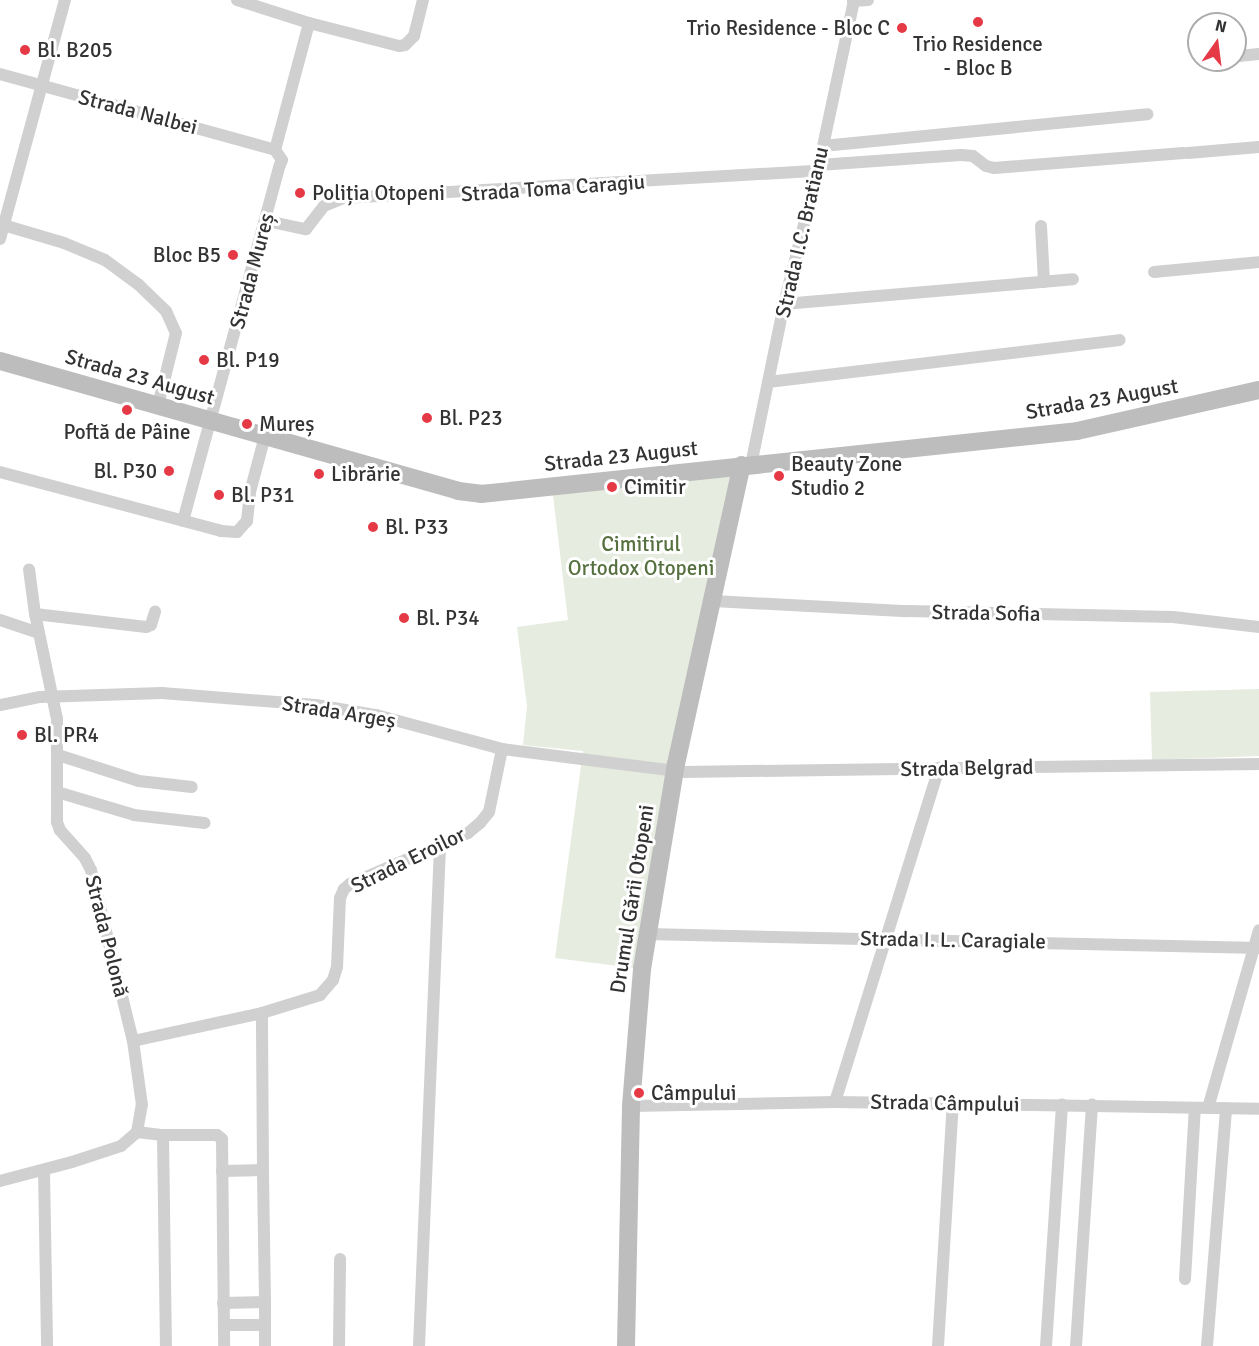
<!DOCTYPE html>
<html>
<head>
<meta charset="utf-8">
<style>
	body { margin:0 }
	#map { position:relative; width:1259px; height:1346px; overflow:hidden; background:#fff; font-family:Signika,sans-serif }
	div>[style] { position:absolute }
	.green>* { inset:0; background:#e6ecdf }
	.minor>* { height:12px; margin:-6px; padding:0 6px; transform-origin:6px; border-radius:6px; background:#d0d0d0 }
	.secondary>* { height:18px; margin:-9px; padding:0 9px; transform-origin:9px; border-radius:9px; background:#bdbdbd }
	.dots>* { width:16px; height:16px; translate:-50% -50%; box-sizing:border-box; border:3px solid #fff; border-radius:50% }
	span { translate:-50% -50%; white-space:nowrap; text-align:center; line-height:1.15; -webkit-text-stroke:6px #fff; paint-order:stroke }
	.poi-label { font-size:21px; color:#333 }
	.right { translate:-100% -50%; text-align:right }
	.left { translate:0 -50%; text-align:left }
	.street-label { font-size:21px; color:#333 }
	.park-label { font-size:21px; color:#56703f }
	.north { position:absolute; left:1187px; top:12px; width:60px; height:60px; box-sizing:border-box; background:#fff; border:2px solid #adadad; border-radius:50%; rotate:14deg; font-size:16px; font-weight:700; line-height:24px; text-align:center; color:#333 }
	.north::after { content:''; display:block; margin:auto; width:21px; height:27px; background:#e63946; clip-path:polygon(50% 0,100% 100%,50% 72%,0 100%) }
</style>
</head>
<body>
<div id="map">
	<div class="green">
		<i style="clip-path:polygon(742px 465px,642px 969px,555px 958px,583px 751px,523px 745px,527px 706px,517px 627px,568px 620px,552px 487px)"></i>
		<i style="clip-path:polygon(1259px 689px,1259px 756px,1152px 760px,1150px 692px)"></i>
	</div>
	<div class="minor">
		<i style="left:237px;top:0;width:76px;rotate:17.7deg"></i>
		<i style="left:309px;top:23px;width:93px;rotate:14.3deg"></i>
		<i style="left:399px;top:46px;width:6px;rotate:-9deg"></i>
		<i style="left:405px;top:45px;width:13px;rotate:-45deg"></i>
		<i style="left:414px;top:36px;width:37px;rotate:-76deg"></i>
		<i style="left:853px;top:1px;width:15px;rotate:-4deg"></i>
		<i style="left:1239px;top:56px;width:20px;rotate:-6deg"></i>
		<i style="left:0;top:74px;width:285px;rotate:15.4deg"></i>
		<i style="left:823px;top:146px;width:326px;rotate:-5.6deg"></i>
		<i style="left:275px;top:150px;width:131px;rotate:-75deg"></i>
		<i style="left:1188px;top:153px;width:71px;rotate:-4.8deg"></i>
		<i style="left:819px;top:165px;width:142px;rotate:-4deg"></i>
		<i style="left:961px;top:155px;width:12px;rotate:5deg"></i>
		<i style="left:973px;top:156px;width:16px;rotate:38deg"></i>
		<i style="left:986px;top:166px;width:8px;rotate:14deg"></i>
		<i style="left:994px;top:168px;width:190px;rotate:-4.5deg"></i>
		<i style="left:267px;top:221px;width:40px;rotate:12deg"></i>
		<i style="left:306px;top:229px;width:29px;rotate:-52deg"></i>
		<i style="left:324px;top:206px;width:22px;rotate:-22deg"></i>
		<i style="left:344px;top:198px;width:474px;rotate:-3.3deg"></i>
		<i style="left:0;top:224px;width:67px;rotate:16.5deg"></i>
		<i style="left:64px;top:243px;width:44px;rotate:22.5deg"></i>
		<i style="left:105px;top:260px;width:42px;rotate:36.3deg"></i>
		<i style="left:139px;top:285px;width:37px;rotate:44deg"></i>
		<i style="left:166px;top:311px;width:24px;rotate:66deg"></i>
		<i style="left:176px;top:333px;width:74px;rotate:104deg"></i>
		<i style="left:1041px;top:226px;width:56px;rotate:86.9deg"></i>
		<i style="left:0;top:239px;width:248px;rotate:-74.8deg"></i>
		<i style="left:1154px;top:272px;width:105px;rotate:-5.4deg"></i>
		<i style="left:784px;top:304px;width:290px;rotate:-4.9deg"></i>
		<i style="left:768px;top:382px;width:354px;rotate:-6.8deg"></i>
		<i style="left:751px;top:465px;width:164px;rotate:-78.4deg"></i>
		<i style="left:784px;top:304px;width:143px;rotate:-75.9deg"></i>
		<i style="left:819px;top:165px;width:169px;rotate:-78deg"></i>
		<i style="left:0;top:472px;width:229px;rotate:14.9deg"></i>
		<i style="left:221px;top:531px;width:16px;rotate:4deg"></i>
		<i style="left:237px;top:532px;width:15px;rotate:-48deg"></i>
		<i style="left:247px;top:521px;width:29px;rotate:-84deg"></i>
		<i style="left:250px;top:492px;width:58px;rotate:-75deg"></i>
		<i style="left:183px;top:521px;width:369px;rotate:-74.8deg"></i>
		<i style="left:280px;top:165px;width:5px;rotate:-68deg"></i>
		<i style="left:282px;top:160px;width:12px;rotate:-125deg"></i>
		<i style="left:713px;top:601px;width:194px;rotate:3deg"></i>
		<i style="left:907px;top:611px;width:266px;rotate:1.3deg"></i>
		<i style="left:1173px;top:617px;width:87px;rotate:6.6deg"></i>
		<i style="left:35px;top:614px;width:112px;rotate:6.7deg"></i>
		<i style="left:146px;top:627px;width:5px;rotate:-22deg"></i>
		<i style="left:151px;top:625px;width:14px;rotate:-73deg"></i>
		<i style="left:0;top:620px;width:41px;rotate:18.4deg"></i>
		<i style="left:0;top:705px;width:41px;rotate:-11.3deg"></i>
		<i style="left:40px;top:697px;width:122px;rotate:-1.9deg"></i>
		<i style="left:162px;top:693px;width:154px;rotate:4.5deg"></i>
		<i style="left:316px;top:705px;width:61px;rotate:9.5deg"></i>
		<i style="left:376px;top:715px;width:131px;rotate:15.1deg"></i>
		<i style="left:502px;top:749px;width:182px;rotate:7.2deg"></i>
		<i style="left:683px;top:772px;width:576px;rotate:-0.8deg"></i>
		<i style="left:58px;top:755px;width:85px;rotate:17.8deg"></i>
		<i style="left:139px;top:781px;width:53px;rotate:6.5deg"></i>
		<i style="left:57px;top:792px;width:80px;rotate:16.6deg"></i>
		<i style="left:134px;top:815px;width:71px;rotate:6.4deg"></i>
		<i style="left:647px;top:934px;width:612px;rotate:1.31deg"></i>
		<i style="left:133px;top:1041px;width:132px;rotate:-12.2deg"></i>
		<i style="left:262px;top:1013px;width:61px;rotate:-17.2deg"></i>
		<i style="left:320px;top:995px;width:20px;rotate:-49deg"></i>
		<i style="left:333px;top:980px;width:14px;rotate:-73deg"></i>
		<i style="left:337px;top:967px;width:69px;rotate:-87.5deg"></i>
		<i style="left:340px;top:898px;width:10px;rotate:-66deg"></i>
		<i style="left:344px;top:889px;width:8px;rotate:-40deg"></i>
		<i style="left:350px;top:884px;width:129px;rotate:-23.4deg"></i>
		<i style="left:468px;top:833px;width:16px;rotate:-40deg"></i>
		<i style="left:480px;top:823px;width:14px;rotate:-51deg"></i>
		<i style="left:489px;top:812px;width:64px;rotate:-78.3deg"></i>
		<i style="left:835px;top:1102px;width:350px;rotate:-72.7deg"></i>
		<i style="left:631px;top:1106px;width:204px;rotate:-1.1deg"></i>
		<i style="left:835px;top:1102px;width:424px;rotate:0.9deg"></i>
		<i style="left:1208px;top:1108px;width:185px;rotate:-74deg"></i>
		<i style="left:137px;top:1132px;width:26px;rotate:7deg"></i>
		<i style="left:163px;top:1135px;width:54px"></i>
		<i style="left:217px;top:1135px;width:6px;rotate:39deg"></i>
		<i style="left:222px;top:1139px;width:207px;rotate:89.4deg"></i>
		<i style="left:163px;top:1135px;width:211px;rotate:89.2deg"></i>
		<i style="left:44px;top:1170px;width:176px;rotate:89deg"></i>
		<i style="left:222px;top:1171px;width:41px;rotate:-1.4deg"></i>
		<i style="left:263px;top:1170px;width:157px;rotate:-90.4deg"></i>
		<i style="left:0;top:1181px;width:74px;rotate:-14.8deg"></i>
		<i style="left:72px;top:1162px;width:52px;rotate:-18.1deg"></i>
		<i style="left:121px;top:1146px;width:21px;rotate:-41deg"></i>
		<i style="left:137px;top:1132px;width:27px;rotate:-80deg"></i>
		<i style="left:142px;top:1105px;width:65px;rotate:-98deg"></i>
		<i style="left:133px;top:1041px;width:176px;rotate:-103.8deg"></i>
		<i style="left:91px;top:870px;width:13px;rotate:-117deg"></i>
		<i style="left:85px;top:858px;width:38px;rotate:-132deg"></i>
		<i style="left:60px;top:830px;width:9px;rotate:-111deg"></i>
		<i style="left:57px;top:822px;width:103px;rotate:-90deg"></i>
		<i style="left:57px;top:719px;width:107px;rotate:-101.8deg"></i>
		<i style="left:35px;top:614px;width:45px;rotate:-97.6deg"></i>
		<i style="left:1185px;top:1279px;width:171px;rotate:-86.7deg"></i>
		<i style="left:223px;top:1303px;width:42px;rotate:-1.4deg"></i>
		<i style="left:265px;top:1302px;width:132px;rotate:-90.9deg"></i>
		<i style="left:224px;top:1325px;width:41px"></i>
		<i style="left:265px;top:1325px;width:23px;rotate:-90deg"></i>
		<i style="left:265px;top:1325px;width:21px;rotate:90deg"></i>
		<i style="left:339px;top:1346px;width:87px;rotate:-89.3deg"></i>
		<i style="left:419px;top:1346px;width:500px;rotate:-87.59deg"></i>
		<i style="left:938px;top:1346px;width:243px;rotate:-86.5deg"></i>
		<i style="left:1046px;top:1346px;width:242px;rotate:-86.2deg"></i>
		<i style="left:1076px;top:1346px;width:242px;rotate:-86.2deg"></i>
		<i style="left:1207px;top:1346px;width:238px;rotate:-85.4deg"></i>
	</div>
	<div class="secondary">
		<i style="left:0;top:361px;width:476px;rotate:15.8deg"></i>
		<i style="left:458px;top:491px;width:23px;rotate:7deg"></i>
		<i style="left:481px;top:494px;width:599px;rotate:-6.03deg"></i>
		<i style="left:1077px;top:431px;width:187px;rotate:-12.7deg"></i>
		<i style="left:626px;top:1346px;width:240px;rotate:-88.8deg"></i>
		<i style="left:631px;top:1106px;width:137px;rotate:-85.4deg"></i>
		<i style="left:642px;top:969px;width:208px;rotate:-80.6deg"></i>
		<i style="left:676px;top:764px;width:306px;rotate:-77.6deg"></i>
	</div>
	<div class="dots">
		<i style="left:978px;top:22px;background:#e63946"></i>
		<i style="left:902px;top:28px;background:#e63946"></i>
		<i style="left:25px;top:50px;background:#e63946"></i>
		<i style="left:300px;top:193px;background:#e63946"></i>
		<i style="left:233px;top:255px;background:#e63946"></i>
		<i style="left:204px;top:360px;background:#e63946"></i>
		<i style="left:127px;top:410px;background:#e63946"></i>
		<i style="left:427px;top:418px;background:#e63946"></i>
		<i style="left:247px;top:424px;background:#e63946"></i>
		<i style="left:169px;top:471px;background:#e63946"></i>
		<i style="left:319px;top:474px;background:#e63946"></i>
		<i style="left:779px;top:476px;background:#e63946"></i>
		<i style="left:612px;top:487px;background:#e63946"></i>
		<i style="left:219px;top:495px;background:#e63946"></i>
		<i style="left:373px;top:527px;background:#e63946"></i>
		<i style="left:404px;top:618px;background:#e63946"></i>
		<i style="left:22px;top:735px;background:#e63946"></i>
		<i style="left:639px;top:1093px;background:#e63946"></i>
	</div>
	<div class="poi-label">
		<span class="right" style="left:890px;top:28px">Trio Residence - Bloc C</span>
		<span style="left:978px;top:56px">Trio Residence<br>- Bloc B</span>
		<span class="left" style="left:37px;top:50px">Bl. B205</span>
		<span class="left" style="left:312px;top:193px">Poliția Otopeni</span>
		<span class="right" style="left:221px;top:255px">Bloc B5</span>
		<span class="left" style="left:216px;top:360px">Bl. P19</span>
		<span class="left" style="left:439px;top:418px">Bl. P23</span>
		<span class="left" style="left:259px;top:424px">Mureș</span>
		<span style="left:127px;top:432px">Poftă de Pâine</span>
		<span class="left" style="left:791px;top:476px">Beauty Zone<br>Studio 2</span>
		<span class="right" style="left:157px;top:471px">Bl. P30</span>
		<span class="left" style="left:331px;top:474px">Librărie</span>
		<span class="left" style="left:624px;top:487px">Cimitir</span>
		<span class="left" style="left:231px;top:495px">Bl. P31</span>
		<span class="left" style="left:385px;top:527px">Bl. P33</span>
		<span class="left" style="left:416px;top:618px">Bl. P34</span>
		<span class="left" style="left:34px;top:735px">Bl. PR4</span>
		<span class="left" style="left:651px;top:1093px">Câmpului</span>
	</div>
	<div class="street-label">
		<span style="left:138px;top:112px;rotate:15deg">Strada Nalbei</span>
		<span style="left:553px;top:188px;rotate:-4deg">Strada Toma Caragiu</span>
		<span style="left:802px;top:232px;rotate:-77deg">Strada I.C. Bratianu</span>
		<span style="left:252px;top:271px;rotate:-75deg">Strada Mureș</span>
		<span style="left:140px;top:377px;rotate:16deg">Strada 23 August</span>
		<span style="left:1102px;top:399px;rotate:-10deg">Strada 23 August</span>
		<span style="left:621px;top:456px;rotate:-6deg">Strada 23 August</span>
		<span style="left:986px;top:613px;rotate:1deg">Strada Sofia</span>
		<span style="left:339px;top:712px;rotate:9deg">Strada Argeș</span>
		<span style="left:967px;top:768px;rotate:-1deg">Strada Belgrad</span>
		<span style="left:408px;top:860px;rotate:-26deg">Strada Eroilor</span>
		<span style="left:632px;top:899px;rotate:-81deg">Drumul Gării Otopeni</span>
		<span style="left:107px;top:936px;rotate:76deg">Strada Polonă</span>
		<span style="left:953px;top:940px;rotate:1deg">Strada I. L. Caragiale</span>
		<span style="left:945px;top:1103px;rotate:1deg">Strada Câmpului</span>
	</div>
	<div class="park-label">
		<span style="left:641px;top:556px">Cimitirul<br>Ortodox Otopeni</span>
	</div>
	<div class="north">N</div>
</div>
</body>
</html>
